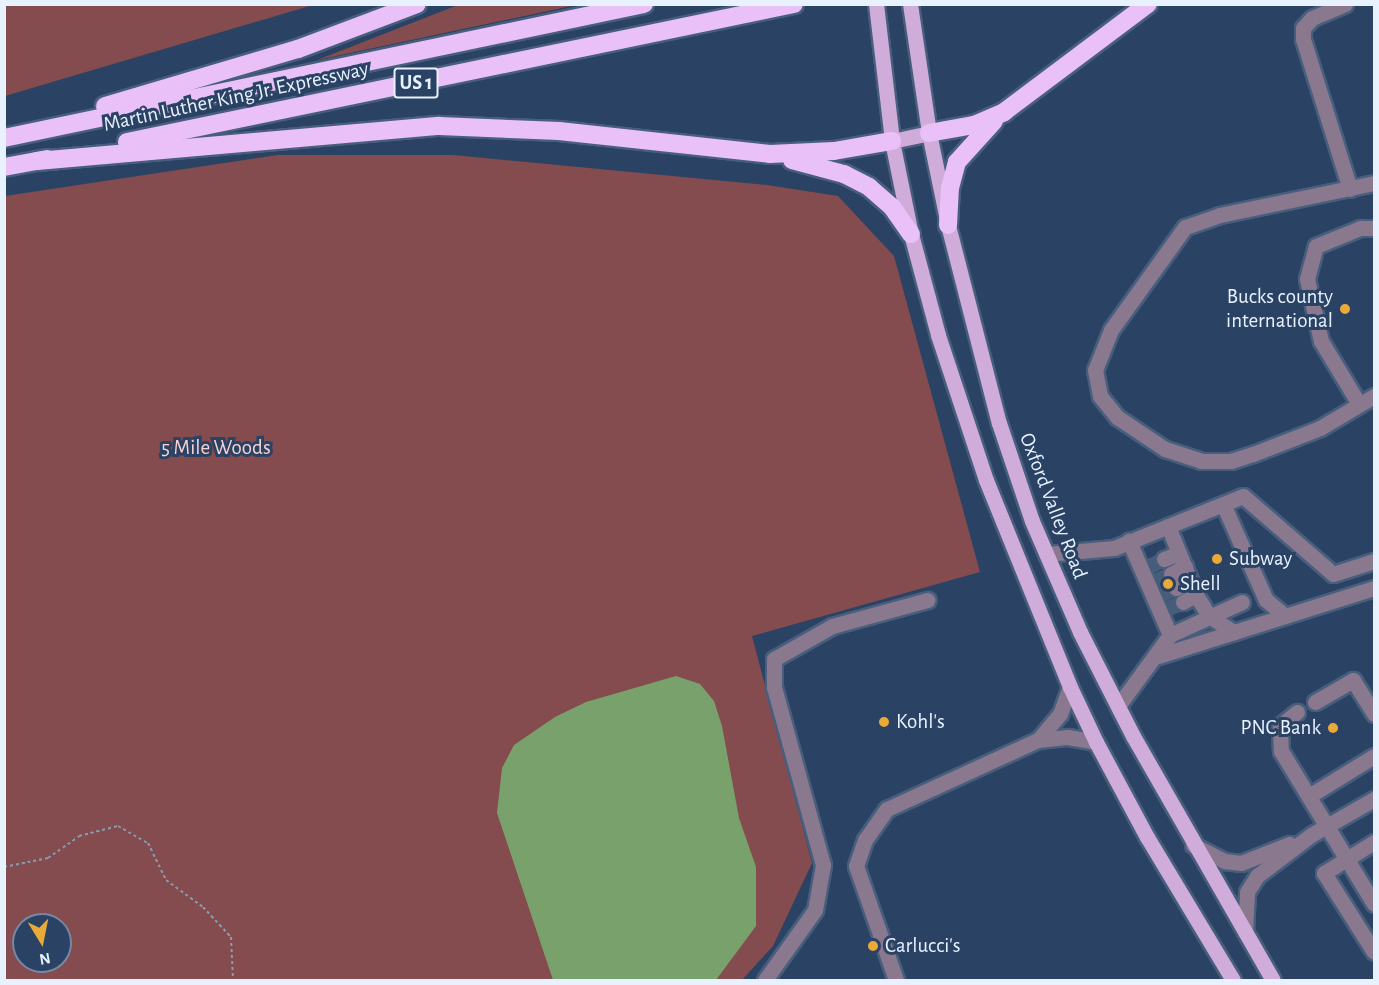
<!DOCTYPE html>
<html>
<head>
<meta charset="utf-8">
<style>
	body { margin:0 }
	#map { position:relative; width:1379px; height:985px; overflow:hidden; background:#2a4264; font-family:"Alegreya Sans",sans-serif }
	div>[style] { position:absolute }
	.green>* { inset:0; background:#844c4e }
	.water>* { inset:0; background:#79a16c }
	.minor-tunnel>* { height:15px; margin-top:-7.5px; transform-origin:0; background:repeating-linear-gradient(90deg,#465c7b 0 15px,transparent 0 23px) }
	.path>* { height:2px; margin-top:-1px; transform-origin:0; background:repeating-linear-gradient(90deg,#899ab1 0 3px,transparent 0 6px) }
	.roads { filter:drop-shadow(2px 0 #485e7d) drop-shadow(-2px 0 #485e7d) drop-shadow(0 2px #485e7d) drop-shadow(0 -2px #485e7d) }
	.minor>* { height:15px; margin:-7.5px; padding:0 7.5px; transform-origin:7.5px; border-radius:7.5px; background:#89788e }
	.major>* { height:15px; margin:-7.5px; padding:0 7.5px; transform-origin:7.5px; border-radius:7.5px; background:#cfacda }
	.highway>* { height:18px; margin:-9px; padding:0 9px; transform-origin:9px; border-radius:9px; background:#eac0f8 }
	.dots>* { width:16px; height:16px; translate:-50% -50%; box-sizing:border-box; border:3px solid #2a4264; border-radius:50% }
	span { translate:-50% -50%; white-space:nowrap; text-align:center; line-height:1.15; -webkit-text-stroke:6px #2a4264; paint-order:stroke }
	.shield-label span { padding:2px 4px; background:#2a4264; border:2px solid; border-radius:4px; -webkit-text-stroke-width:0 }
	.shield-label { font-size:20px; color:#e8f1fe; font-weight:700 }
	.street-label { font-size:21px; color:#e8f1fe }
	.poi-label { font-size:21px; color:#e8f1fe }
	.right { translate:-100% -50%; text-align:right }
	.left { translate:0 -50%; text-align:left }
	.park-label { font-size:21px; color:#fad1d1 }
	.frame { position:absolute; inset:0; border:6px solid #e8f1fe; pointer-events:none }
	.north { position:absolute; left:12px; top:913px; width:60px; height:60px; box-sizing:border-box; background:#2a4264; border:2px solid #7688a2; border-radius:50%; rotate:170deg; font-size:16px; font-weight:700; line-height:24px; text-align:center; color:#e8f1fe }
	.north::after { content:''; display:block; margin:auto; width:21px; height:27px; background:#eaaa38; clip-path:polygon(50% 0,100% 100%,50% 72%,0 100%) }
</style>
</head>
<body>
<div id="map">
	<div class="green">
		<i style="clip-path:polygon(5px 4px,313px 4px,313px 5px,5px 96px)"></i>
		<i style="clip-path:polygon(458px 4px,576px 5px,317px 60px,458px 5px)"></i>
		<i style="clip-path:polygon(evenodd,278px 155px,453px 155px,767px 185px,838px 196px,894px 256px,980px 572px,752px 636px,812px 863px,773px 946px,742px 980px,5px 980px,5px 196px,278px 155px,24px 925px,60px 925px,60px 961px,24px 961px,24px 925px)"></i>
	</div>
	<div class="water">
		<i style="clip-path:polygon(676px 676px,700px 684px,714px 701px,722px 726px,739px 818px,756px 867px,756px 926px,716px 980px,553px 980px,497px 813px,502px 768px,514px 745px,555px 717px,586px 702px)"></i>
	</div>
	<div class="minor-tunnel">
		<i style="left:1150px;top:566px;width:16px;rotate:-27deg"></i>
		<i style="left:1157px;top:580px;width:15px;rotate:-23deg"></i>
		<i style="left:1163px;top:594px;width:14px;rotate:-25deg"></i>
		<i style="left:1169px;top:608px;width:15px;rotate:-23deg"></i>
	</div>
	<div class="path">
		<i style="left:4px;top:867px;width:45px;rotate:-11.6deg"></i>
		<i style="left:48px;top:858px;width:38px;rotate:-35deg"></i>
		<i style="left:79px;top:836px;width:40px;rotate:-14.4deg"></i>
		<i style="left:118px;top:826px;width:34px;rotate:30deg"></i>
		<i style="left:148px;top:843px;width:41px;rotate:64.1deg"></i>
		<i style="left:166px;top:880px;width:46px;rotate:36.1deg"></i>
		<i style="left:203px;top:907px;width:41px;rotate:47deg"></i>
		<i style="left:231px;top:937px;width:43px;rotate:87.3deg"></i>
	</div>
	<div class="roads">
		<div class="minor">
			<i style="left:1345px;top:4px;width:36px;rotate:157deg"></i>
			<i style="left:1312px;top:18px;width:13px;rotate:132deg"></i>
			<i style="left:1303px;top:28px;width:11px;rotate:90deg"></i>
			<i style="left:1303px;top:39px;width:157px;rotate:72.6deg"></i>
			<i style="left:1374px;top:183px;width:157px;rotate:168.3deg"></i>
			<i style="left:1220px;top:215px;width:37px;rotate:161deg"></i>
			<i style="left:1185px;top:227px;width:127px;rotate:125.7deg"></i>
			<i style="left:1111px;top:330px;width:43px;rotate:111.8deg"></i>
			<i style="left:1095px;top:370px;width:26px;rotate:79deg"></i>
			<i style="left:1100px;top:396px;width:27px;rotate:51deg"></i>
			<i style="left:1117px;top:417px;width:58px;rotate:33.7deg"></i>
			<i style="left:1165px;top:449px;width:38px;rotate:18deg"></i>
			<i style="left:1201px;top:461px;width:30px"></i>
			<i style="left:1231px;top:461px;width:23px;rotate:-18deg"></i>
			<i style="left:1253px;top:454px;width:72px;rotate:-21.2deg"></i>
			<i style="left:1320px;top:428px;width:63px;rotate:-30.7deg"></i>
			<i style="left:1359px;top:404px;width:74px;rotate:-121.1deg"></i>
			<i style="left:1321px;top:341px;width:64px;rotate:-102.7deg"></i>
			<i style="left:1307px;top:279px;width:34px;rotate:-75deg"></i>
			<i style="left:1316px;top:246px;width:48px;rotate:-22.2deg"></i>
			<i style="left:1360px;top:228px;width:14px"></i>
			<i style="left:1223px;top:504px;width:105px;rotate:65.9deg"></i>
			<i style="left:1266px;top:600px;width:25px;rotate:40deg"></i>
			<i style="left:1168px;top:526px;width:74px;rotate:67.9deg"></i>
			<i style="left:1196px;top:595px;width:25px;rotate:58deg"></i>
			<i style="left:1209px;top:616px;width:30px;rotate:33deg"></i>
			<i style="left:1046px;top:554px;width:68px;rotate:-5deg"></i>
			<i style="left:1114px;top:548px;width:139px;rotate:-22deg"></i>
			<i style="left:1243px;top:496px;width:119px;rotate:40.9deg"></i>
			<i style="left:1333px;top:574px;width:43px;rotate:-17.6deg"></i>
			<i style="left:1164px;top:559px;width:16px;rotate:-22deg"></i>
			<i style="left:1171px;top:574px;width:16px;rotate:-27deg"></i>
			<i style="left:1176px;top:588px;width:16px;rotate:-27deg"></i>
			<i style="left:1183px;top:602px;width:15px;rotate:-28deg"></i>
			<i style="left:1170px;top:635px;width:79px;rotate:-24.6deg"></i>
			<i style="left:1158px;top:656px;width:226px;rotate:-17.5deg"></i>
			<i style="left:1315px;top:702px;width:44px;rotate:-30.1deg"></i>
			<i style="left:1353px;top:680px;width:40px;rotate:58deg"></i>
			<i style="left:1118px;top:706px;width:88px;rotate:-53.8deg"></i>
			<i style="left:1170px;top:635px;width:103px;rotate:-113.6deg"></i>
			<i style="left:1297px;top:712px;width:22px;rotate:141deg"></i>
			<i style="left:1280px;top:726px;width:25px;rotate:88deg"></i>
			<i style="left:1281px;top:751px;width:179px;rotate:58.7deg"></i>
			<i style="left:1038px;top:740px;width:34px;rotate:-50deg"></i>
			<i style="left:1060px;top:714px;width:29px;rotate:-70deg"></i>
			<i style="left:1309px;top:796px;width:76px;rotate:-31.6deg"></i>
			<i style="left:1374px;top:842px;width:59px;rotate:148.2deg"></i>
			<i style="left:1324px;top:873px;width:93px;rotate:57.7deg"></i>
			<i style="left:1193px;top:845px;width:36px;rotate:27deg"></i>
			<i style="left:1225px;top:861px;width:16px;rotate:7deg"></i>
			<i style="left:1241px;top:863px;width:52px;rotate:-21.6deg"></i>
			<i style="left:1245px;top:932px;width:40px;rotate:-87.1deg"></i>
			<i style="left:1247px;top:892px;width:19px;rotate:-58deg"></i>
			<i style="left:1257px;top:876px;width:68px;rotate:-37.2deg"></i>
			<i style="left:1311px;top:835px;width:73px;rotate:-29.7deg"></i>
			<i style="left:765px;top:980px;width:86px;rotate:-54.5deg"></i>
			<i style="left:815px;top:910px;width:46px;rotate:-79.9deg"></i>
			<i style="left:823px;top:865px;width:185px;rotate:-105.4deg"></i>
			<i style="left:774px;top:687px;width:28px;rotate:-90deg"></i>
			<i style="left:774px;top:659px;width:67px;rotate:-29.6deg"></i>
			<i style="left:832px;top:626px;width:99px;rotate:-15.2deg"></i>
			<i style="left:896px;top:980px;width:121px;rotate:-109.3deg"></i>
			<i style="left:856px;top:866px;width:28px;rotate:-71deg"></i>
			<i style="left:865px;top:840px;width:38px;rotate:-55deg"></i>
			<i style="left:887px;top:809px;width:166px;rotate:-24.6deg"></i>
			<i style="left:1038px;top:740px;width:30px;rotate:-6deg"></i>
			<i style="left:1068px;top:737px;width:28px;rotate:10deg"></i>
		</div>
		<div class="major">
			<i style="left:876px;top:4px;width:138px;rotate:83.3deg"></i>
			<i style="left:892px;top:141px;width:95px;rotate:78.5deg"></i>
			<i style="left:911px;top:234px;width:105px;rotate:75deg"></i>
			<i style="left:938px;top:335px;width:153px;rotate:71.7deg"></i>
			<i style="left:986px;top:480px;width:223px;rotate:67.9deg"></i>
			<i style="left:1070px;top:687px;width:61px;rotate:64.7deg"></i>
			<i style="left:1096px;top:742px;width:108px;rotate:61.8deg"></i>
			<i style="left:1147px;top:837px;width:167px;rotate:59deg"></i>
			<i style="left:910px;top:4px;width:130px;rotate:81.6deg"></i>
			<i style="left:929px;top:133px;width:94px;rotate:78.3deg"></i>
			<i style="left:948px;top:225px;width:204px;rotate:75.6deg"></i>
			<i style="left:999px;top:423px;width:103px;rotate:71.4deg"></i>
			<i style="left:1032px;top:521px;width:121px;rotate:66.6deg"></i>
			<i style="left:1080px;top:632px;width:117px;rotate:63deg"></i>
			<i style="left:1133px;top:736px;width:281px;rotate:60.2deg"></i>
			<i style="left:892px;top:141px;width:38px;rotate:-12deg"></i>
		</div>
		<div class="highway">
			<i style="left:105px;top:106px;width:201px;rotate:-16.5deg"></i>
			<i style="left:298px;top:49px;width:127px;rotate:-20.7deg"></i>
			<i style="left:929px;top:133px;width:46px;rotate:-10.1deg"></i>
			<i style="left:974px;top:125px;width:33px;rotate:-23deg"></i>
			<i style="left:1004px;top:112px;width:180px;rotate:-36.9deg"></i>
			<i style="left:4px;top:138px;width:654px;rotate:-11.83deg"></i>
			<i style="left:127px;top:142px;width:681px;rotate:-11.69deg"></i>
			<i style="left:792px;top:160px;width:54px;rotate:15.1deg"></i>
			<i style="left:844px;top:174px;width:28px;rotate:27deg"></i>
			<i style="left:869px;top:187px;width:30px;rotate:41deg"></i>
			<i style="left:892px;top:207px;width:33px;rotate:55deg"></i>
			<i style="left:37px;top:161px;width:404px;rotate:-5deg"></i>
			<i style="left:439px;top:126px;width:120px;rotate:2.4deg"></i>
			<i style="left:559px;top:131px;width:212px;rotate:6.2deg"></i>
			<i style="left:770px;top:154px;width:64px;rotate:-2.7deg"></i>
			<i style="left:834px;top:151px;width:59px;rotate:-9.8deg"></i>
			<i style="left:4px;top:167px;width:44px;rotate:-10.5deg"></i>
			<i style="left:948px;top:225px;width:37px;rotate:-87deg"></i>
			<i style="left:950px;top:188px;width:27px;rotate:-75deg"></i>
			<i style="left:957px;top:162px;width:55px;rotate:-47.9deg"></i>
		</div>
	</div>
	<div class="dots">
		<i style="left:1345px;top:309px;background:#eaaa38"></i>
		<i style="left:1217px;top:559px;background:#eaaa38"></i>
		<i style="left:1168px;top:584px;background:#eaaa38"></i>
		<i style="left:884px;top:722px;background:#eaaa38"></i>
		<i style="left:1333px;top:728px;background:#eaaa38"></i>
		<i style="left:873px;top:946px;background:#eaaa38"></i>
	</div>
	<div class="shield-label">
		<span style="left:416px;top:83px">US 1</span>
	</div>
	<div class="street-label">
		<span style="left:236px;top:97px;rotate:-12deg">Martin Luther King Jr. Expressway</span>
		<span style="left:1053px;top:506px;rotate:69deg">Oxford Valley Road</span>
	</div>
	<div class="poi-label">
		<span class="right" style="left:1333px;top:309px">Bucks county<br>international</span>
		<span class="left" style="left:1229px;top:559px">Subway</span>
		<span class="left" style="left:1180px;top:584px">Shell</span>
		<span class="left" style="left:896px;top:722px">Kohl's</span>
		<span class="right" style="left:1321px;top:728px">PNC Bank</span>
		<span class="left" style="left:885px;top:946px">Carlucci's</span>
	</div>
	<div class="park-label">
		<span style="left:216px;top:448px">5 Mile Woods</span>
	</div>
	<div class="frame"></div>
	<div class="north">N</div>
</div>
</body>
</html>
